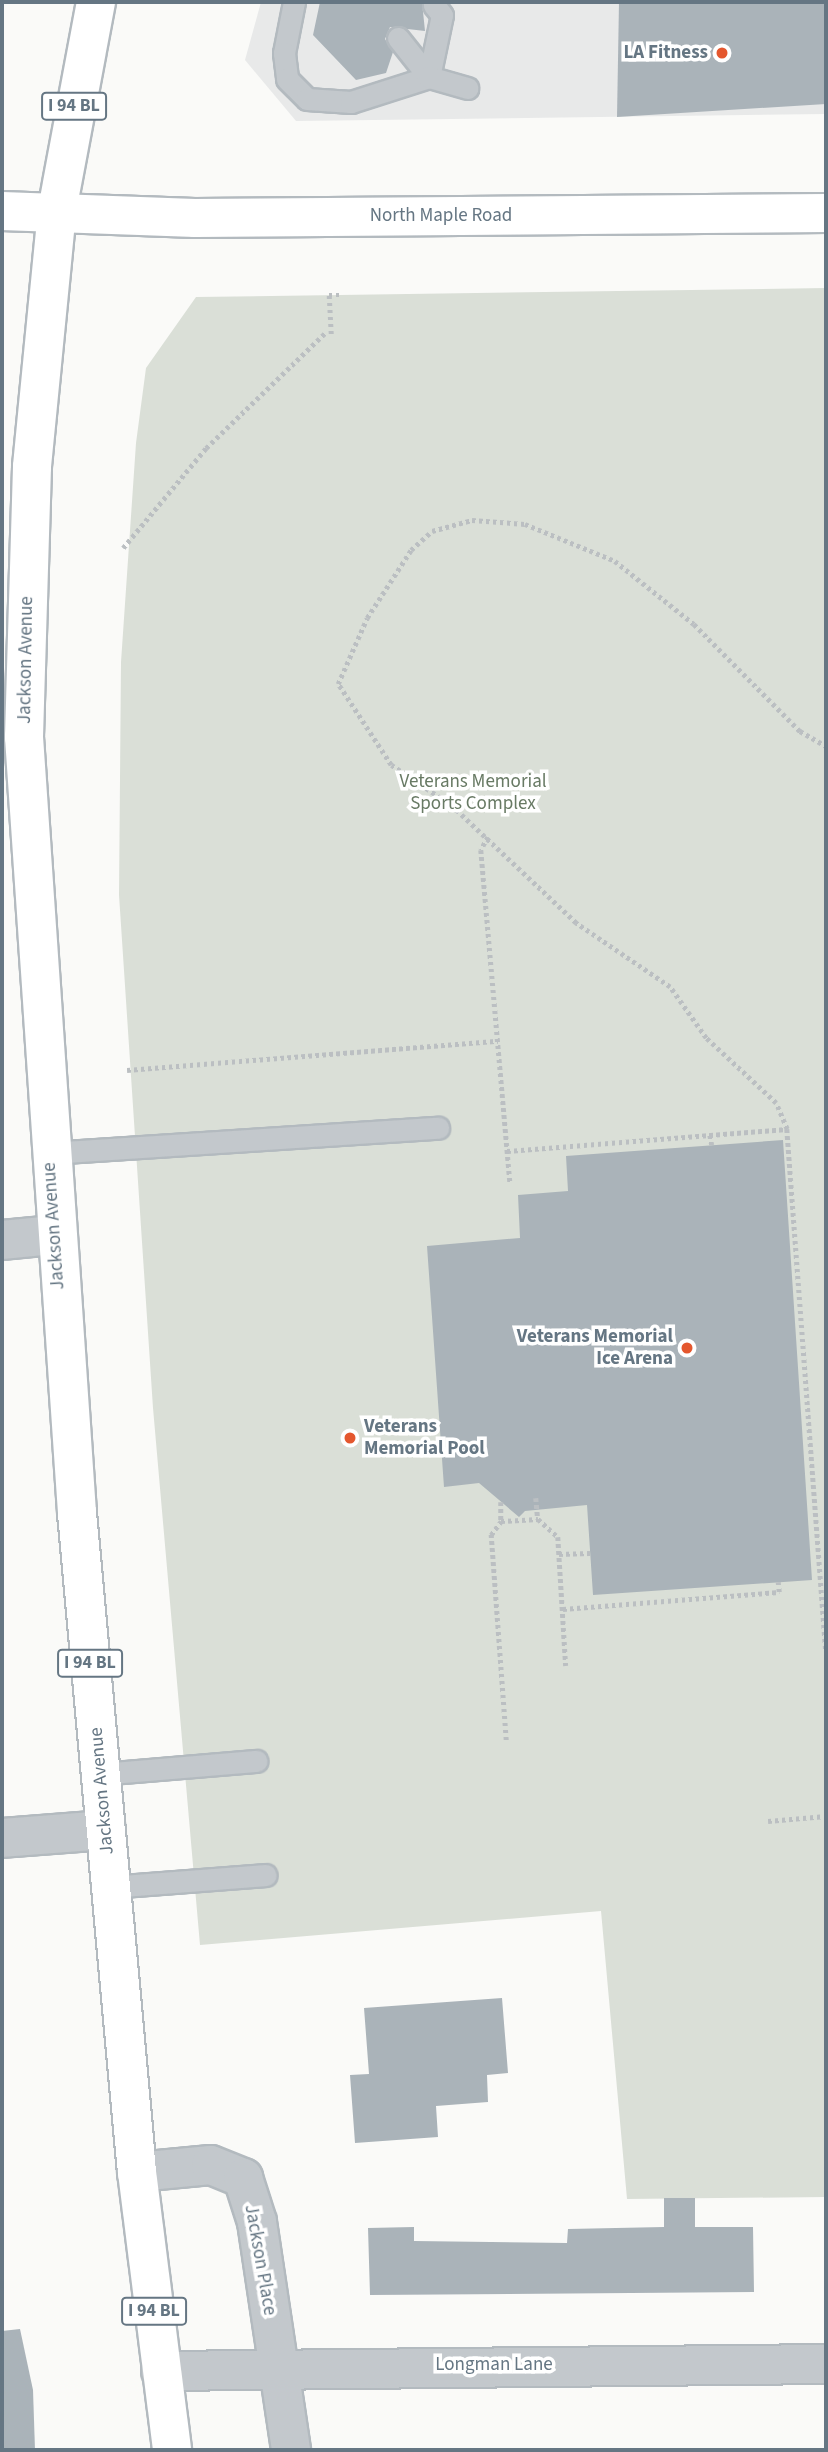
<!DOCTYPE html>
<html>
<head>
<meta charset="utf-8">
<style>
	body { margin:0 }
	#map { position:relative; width:828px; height:2452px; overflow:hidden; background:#fafaf8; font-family:"Source Sans 3",sans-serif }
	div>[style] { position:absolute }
	.built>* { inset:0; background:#e8e9e9 }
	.green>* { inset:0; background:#dadfd7 }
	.building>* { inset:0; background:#aab3b9 }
	.path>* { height:4.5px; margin-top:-2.25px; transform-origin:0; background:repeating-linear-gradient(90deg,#bbbfc2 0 3.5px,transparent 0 7px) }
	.roads { filter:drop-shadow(2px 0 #b3babf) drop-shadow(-2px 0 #b3babf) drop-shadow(0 2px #b3babf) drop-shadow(0 -2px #b3babf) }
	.lane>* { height:21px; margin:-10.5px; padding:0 10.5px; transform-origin:10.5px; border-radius:10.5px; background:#c3c8cc }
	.street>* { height:38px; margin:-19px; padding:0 19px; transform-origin:19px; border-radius:19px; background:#c3c8cc }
	.secondary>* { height:38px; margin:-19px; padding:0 19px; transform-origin:19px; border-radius:19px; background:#fff }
	.primary>* { height:38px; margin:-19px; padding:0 19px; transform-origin:19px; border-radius:19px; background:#fff }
	.dots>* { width:19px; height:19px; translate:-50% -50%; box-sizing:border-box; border:4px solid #fff; border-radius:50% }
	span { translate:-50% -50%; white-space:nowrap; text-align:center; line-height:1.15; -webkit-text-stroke:7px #fff; paint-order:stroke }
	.shield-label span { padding:2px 5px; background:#fff; border:2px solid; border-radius:5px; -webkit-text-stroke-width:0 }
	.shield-label { font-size:18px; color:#657683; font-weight:700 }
	.poi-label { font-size:19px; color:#657683; font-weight:700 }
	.right { translate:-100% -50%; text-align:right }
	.left { translate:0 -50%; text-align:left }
	.street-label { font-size:19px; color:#657683 }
	.park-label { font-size:19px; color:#687a64 }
	.frame { position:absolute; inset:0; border:4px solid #657683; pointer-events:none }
</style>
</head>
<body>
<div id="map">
	<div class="built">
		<i style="clip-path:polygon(261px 2px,826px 2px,826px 114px,296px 121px,245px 60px)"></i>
	</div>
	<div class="green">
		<i style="clip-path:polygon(826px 288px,826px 2197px,627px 2199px,601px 1911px,200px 1945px,153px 1408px,119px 895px,121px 662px,136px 443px,146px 368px,196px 297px)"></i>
	</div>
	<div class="building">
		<i style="clip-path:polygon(320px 2px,422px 2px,425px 31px,390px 27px,385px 39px,393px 52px,386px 73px,356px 80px,313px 35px)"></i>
		<i style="clip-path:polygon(619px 2px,826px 2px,826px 104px,617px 117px)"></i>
		<i style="clip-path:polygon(783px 1140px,812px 1580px,593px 1595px,587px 1505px,525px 1511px,519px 1517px,479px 1483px,444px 1487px,427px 1246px,520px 1238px,518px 1195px,568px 1191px,566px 1156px)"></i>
		<i style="clip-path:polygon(502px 1998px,508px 2073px,487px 2075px,488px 2102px,436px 2106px,438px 2137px,355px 2143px,350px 2075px,369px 2074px,364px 2008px)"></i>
		<i style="clip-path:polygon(664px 2198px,695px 2198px,695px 2227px,753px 2227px,754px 2292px,370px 2295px,368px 2228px,414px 2227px,414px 2241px,567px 2243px,568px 2229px,664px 2227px)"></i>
		<i style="clip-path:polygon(20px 2329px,33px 2390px,35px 2450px,2px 2450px,2px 2331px)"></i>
	</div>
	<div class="path">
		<i style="left:331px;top:334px;width:39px;rotate:-93deg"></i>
		<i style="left:329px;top:295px;width:12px"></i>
		<i style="left:123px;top:548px;width:130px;rotate:-50.3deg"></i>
		<i style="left:206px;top:448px;width:165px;rotate:-44deg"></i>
		<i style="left:488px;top:837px;width:15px;rotate:118deg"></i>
		<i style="left:481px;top:850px;width:334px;rotate:85deg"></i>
		<i style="left:127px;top:1070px;width:372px;rotate:-4.5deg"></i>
		<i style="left:787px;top:1129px;width:28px;rotate:-113deg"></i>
		<i style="left:776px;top:1103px;width:96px;rotate:-137.1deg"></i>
		<i style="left:706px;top:1038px;width:62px;rotate:-125.2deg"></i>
		<i style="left:670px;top:987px;width:114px;rotate:-145.8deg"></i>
		<i style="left:576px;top:923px;width:170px;rotate:-136.7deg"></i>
		<i style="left:452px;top:806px;width:73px;rotate:-146.1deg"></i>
		<i style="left:391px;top:765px;width:97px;rotate:-123.2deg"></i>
		<i style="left:338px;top:684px;width:72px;rotate:-66.3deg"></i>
		<i style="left:367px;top:618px;width:81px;rotate:-57.1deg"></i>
		<i style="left:411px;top:550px;width:28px;rotate:-42deg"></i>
		<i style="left:432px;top:531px;width:41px;rotate:-15.4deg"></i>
		<i style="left:472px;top:520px;width:53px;rotate:4.3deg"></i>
		<i style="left:525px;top:524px;width:97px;rotate:22.3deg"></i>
		<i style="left:615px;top:561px;width:101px;rotate:38.6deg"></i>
		<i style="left:694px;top:624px;width:151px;rotate:45.3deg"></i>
		<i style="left:800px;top:731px;width:30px;rotate:30deg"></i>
		<i style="left:710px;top:1135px;width:10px;rotate:79deg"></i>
		<i style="left:507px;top:1151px;width:281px;rotate:-4.5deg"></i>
		<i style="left:787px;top:1129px;width:525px;rotate:85.74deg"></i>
		<i style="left:536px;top:1498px;width:21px;rotate:85deg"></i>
		<i style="left:501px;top:1502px;width:19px;rotate:90deg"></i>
		<i style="left:559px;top:1554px;width:31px;rotate:-2deg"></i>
		<i style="left:563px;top:1609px;width:217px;rotate:-4.5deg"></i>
		<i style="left:779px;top:1592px;width:10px;rotate:-96deg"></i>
		<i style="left:506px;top:1740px;width:206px;rotate:-94.2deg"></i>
		<i style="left:491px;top:1535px;width:17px;rotate:-54deg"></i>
		<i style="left:501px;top:1521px;width:37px;rotate:-3deg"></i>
		<i style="left:538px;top:1519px;width:27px;rotate:42deg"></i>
		<i style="left:558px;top:1537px;width:129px;rotate:86.5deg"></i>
		<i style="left:768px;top:1821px;width:58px;rotate:-4.9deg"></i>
	</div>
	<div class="roads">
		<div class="lane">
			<i style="left:294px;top:2px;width:52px;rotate:101.1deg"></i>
			<i style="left:284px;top:53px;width:26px;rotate:83deg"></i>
			<i style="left:287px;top:79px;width:28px;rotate:45deg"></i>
			<i style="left:307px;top:99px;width:44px;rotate:3.9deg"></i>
			<i style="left:351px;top:102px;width:82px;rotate:-17.8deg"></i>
			<i style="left:429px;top:77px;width:63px;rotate:-78.2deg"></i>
			<i style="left:442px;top:15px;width:13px;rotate:-129deg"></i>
			<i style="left:398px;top:38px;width:50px;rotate:51.5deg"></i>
			<i style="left:429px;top:77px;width:40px;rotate:16deg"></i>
			<i style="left:48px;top:1153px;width:391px;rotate:-3.7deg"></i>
			<i style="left:100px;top:1774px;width:157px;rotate:-4.8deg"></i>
			<i style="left:110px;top:1887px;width:156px;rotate:-4.4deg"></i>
		</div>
		<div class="street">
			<i style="left:2px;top:1240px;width:52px;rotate:-5.5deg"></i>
			<i style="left:2px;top:1838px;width:104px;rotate:-4.4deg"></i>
			<i style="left:137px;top:2172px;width:74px;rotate:-5.4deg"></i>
			<i style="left:211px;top:2165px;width:35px;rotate:22deg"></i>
			<i style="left:243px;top:2178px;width:46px;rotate:72.3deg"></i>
			<i style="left:257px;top:2222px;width:231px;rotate:81.5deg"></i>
			<i style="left:161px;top:2371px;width:665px;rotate:-0.6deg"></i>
		</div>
		<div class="secondary">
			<i style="left:2px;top:211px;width:193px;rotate:2.1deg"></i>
			<i style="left:195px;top:218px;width:631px;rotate:-0.45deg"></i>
		</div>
		<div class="primary">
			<i style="left:96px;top:2px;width:213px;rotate:100.6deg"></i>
			<i style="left:57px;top:211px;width:257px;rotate:95.6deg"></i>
			<i style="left:32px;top:467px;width:270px;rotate:91.7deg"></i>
			<i style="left:24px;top:737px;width:778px;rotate:86.09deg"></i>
			<i style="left:77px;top:1513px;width:662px;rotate:84.8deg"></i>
			<i style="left:137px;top:2172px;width:280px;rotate:82.8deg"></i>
		</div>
	</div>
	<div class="dots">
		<i style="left:722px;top:53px;background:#e4572e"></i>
		<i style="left:687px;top:1348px;background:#e4572e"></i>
		<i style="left:350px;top:1438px;background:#e4572e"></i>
	</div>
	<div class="shield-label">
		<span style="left:74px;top:106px">I 94 BL</span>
		<span style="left:90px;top:1663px">I 94 BL</span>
		<span style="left:154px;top:2311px">I 94 BL</span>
	</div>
	<div class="poi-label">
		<span class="right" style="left:708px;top:53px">LA Fitness</span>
		<span class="right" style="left:673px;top:1348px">Veterans Memorial<br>Ice Arena</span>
		<span class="left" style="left:364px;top:1438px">Veterans<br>Memorial Pool</span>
	</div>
	<div class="street-label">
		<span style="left:441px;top:216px">North Maple Road</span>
		<span style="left:26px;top:660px;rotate:-89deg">Jackson Avenue</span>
		<span style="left:54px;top:1226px;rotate:-94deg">Jackson Avenue</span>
		<span style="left:102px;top:1791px;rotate:-95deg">Jackson Avenue</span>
		<span style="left:260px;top:2260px;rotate:80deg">Jackson Place</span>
		<span style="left:494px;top:2365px">Longman Lane</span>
	</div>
	<div class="park-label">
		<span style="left:473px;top:793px">Veterans Memorial<br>Sports Complex</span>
	</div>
	<div class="frame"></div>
</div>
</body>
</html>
